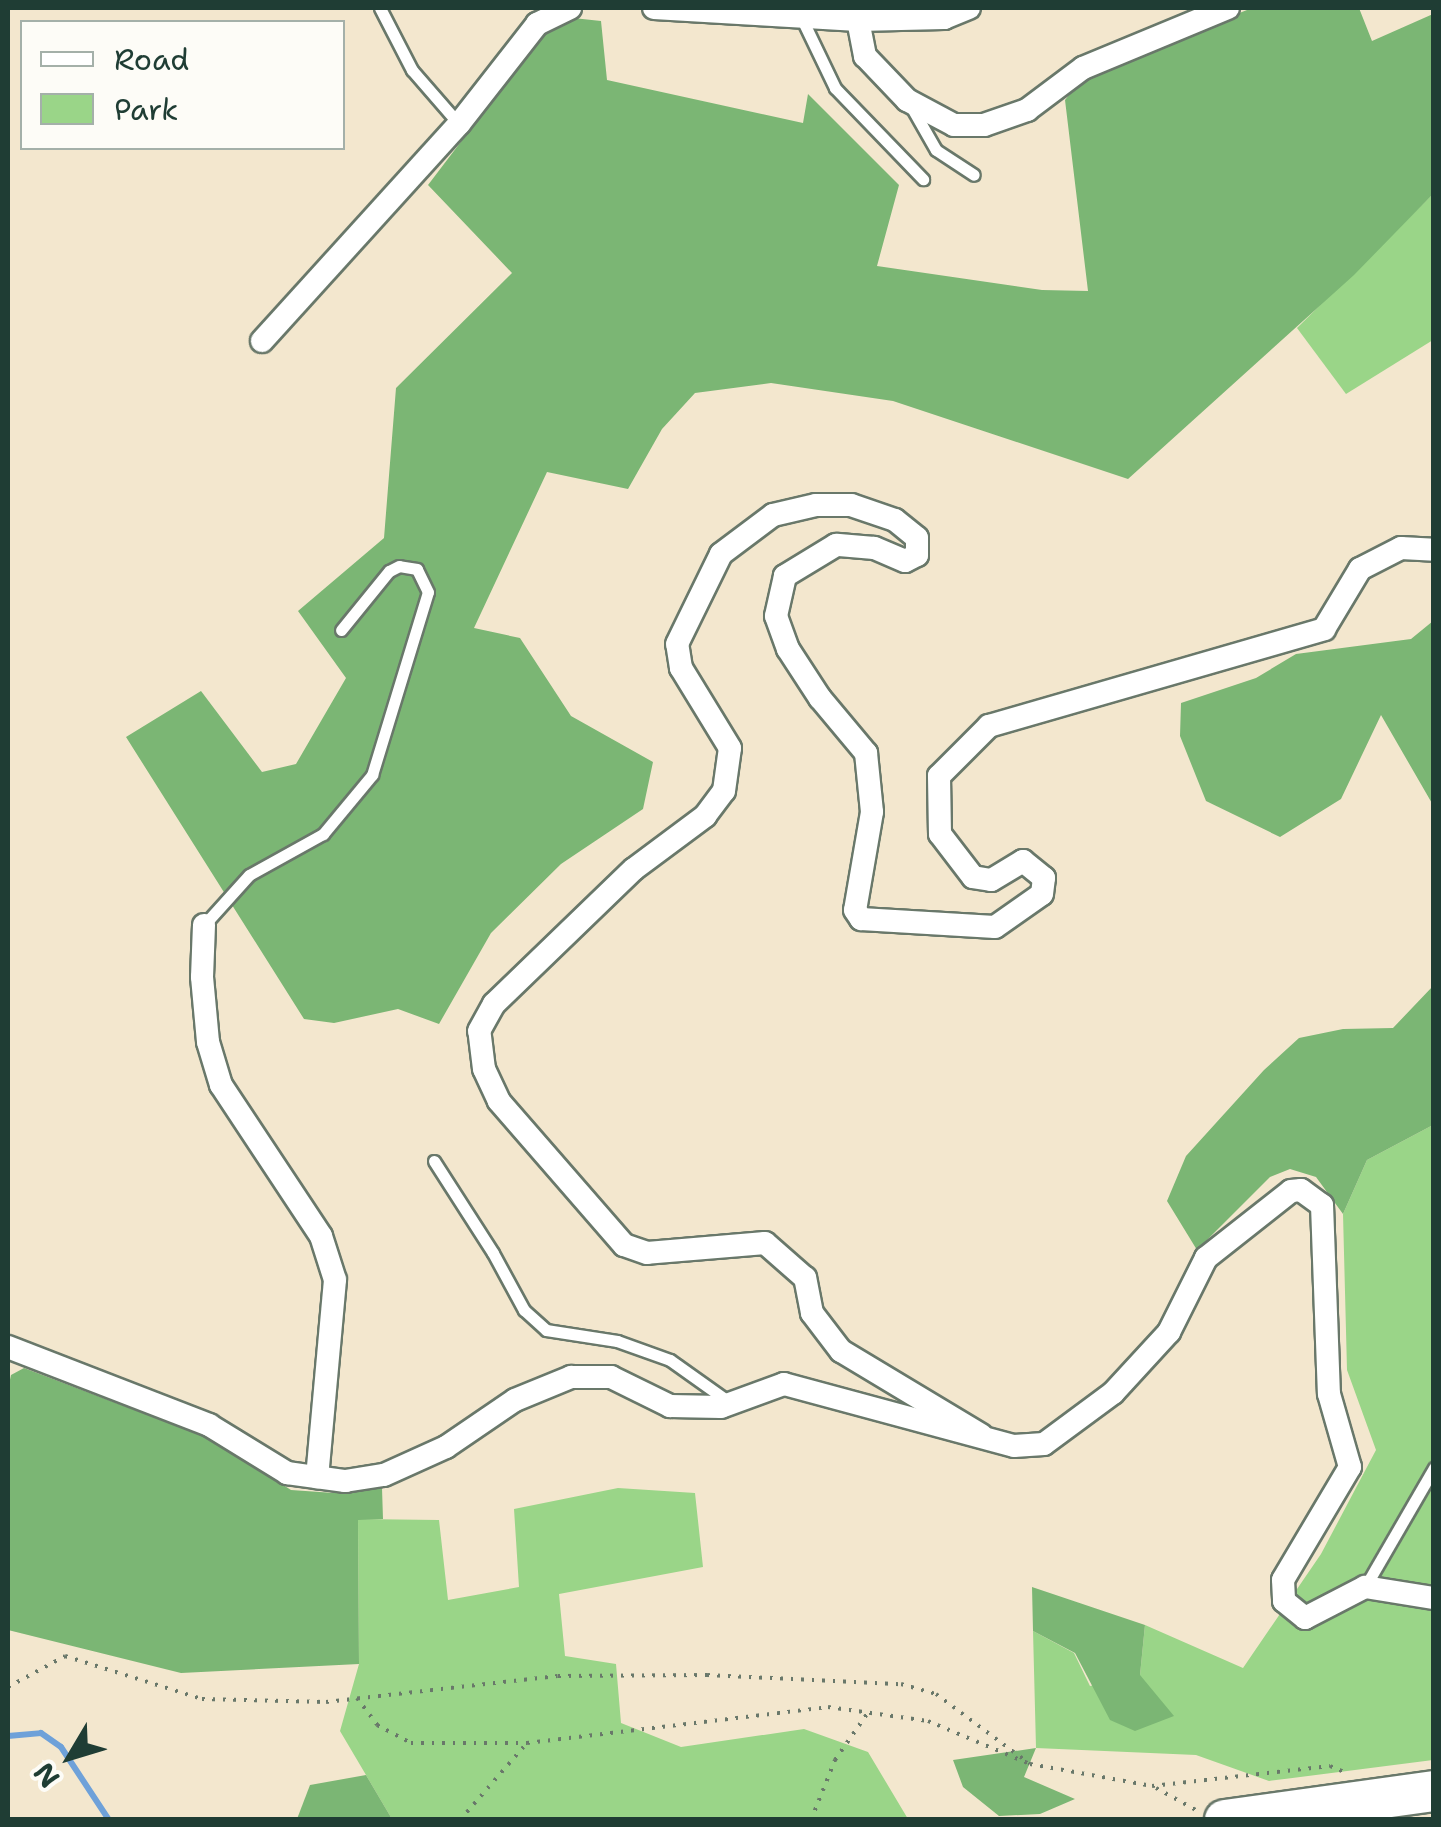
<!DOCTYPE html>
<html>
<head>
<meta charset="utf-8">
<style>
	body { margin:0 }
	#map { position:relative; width:1441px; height:1827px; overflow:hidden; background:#f3e7ce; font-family:"Shantell Sans",sans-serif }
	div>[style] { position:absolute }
	.green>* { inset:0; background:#9ad588 }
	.forest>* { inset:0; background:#7bb674 }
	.stream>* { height:6px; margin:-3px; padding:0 3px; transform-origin:3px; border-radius:3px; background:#6ea1d9 }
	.path>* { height:4px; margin-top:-2px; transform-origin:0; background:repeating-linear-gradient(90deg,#69786a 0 2.5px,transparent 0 10.5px) }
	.roads { filter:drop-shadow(2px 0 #69786a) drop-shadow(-2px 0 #69786a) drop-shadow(0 2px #69786a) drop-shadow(0 -2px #69786a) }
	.lane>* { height:11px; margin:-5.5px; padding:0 5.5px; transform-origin:5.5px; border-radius:5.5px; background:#fff }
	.street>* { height:22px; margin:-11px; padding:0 11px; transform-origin:11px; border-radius:11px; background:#fff }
	.highway>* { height:40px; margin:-20px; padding:0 20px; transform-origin:20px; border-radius:20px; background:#fff }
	span { translate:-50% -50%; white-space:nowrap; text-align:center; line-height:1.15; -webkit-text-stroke:8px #fdfcf7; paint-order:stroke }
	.frame { position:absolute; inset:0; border:10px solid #1f3d34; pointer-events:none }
	.legend { position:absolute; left:20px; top:20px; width:325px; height:130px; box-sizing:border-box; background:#fdfcf7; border:2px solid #a4b0a9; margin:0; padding:12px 18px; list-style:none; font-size:30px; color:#1f3d34 }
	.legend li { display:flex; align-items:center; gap:20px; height:50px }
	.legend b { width:50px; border:2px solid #a4b0a9 }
	.north { position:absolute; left:20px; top:1707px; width:100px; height:100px; -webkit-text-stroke:8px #fdfcf7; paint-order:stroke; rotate:232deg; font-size:28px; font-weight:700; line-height:40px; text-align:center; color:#1f3d34 }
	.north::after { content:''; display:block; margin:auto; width:35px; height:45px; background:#1f3d34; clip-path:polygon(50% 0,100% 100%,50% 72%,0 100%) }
</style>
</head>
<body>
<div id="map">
	<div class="green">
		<i style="clip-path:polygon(1433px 194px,1433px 340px,1346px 394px,1297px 328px)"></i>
		<i style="clip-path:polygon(1433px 1125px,1433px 1760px,1269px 1781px,1196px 1755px,1036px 1748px,1033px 1631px,1074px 1653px,1090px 1686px,1140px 1675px,1145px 1625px,1243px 1668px,1321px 1554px,1376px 1450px,1347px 1370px,1343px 1214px,1367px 1160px)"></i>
		<i style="clip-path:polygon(618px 1488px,695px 1493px,703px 1567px,559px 1594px,565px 1656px,616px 1664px,621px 1723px,681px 1747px,804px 1729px,868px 1752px,908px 1819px,392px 1819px,340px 1731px,359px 1664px,358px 1519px,439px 1520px,448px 1600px,519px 1587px,514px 1509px)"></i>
	</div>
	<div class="forest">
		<i style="clip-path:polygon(1252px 8px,1359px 8px,1372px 41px,1433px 14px,1433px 194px,1354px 275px,1128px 479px,893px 401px,771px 383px,695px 393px,662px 429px,628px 489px,547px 472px,474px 628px,520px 638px,571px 716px,653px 762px,643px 809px,561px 864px,491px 933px,439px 1024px,398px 1009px,334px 1023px,304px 1019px,126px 737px,201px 691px,262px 772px,296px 764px,346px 678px,298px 611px,384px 538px,396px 388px,512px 273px,428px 185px,549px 26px,573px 18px,601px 21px,607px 80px,803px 123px,808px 94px,899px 185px,877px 266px,1042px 290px,1088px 291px,1065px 100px,1086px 74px)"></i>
		<i style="clip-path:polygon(1433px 621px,1433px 805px,1381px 715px,1341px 799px,1280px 837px,1206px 801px,1180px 736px,1181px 703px,1256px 678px,1296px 654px,1411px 639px)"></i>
		<i style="clip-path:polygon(1433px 986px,1433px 1125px,1367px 1160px,1343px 1214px,1316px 1177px,1290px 1169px,1270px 1177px,1197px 1250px,1167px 1201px,1186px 1156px,1264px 1070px,1299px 1038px,1343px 1029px,1393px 1028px)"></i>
		<i style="clip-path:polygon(24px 1368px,211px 1439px,291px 1490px,334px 1493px,382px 1488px,383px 1519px,358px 1520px,359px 1664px,181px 1673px,8px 1630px,8px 1389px,11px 1375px)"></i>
		<i style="clip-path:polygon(1032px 1587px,1145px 1625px,1140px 1675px,1174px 1716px,1135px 1731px,1110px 1720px,1075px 1653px,1033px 1631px)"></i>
		<i style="clip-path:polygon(1036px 1748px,1024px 1777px,1075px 1799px,1040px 1814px,999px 1816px,963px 1787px,953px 1760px)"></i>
		<i style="clip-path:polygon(366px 1775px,392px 1819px,297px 1819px,310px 1785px)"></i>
	</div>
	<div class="stream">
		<i style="left:8px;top:1736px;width:33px;rotate:-5deg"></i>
		<i style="left:41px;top:1733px;width:24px;rotate:35deg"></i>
		<i style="left:61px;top:1747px;width:87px;rotate:56.7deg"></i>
	</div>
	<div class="path">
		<i style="left:8px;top:1687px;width:65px;rotate:-28.5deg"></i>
		<i style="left:65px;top:1656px;width:144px;rotate:17.4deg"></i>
		<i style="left:202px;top:1699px;width:124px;rotate:1.4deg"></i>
		<i style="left:326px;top:1702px;width:233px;rotate:-6.4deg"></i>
		<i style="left:558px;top:1676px;width:149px;rotate:-0.4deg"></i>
		<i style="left:707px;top:1675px;width:194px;rotate:2.7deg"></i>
		<i style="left:901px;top:1684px;width:36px;rotate:16deg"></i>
		<i style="left:936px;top:1694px;width:117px;rotate:36.7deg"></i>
		<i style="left:357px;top:1698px;width:34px;rotate:53deg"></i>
		<i style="left:377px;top:1725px;width:38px;rotate:28deg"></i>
		<i style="left:411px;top:1743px;width:116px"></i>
		<i style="left:1156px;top:1788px;width:46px;rotate:28.8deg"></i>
		<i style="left:460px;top:1820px;width:102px;rotate:-49deg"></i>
		<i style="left:527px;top:1743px;width:303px;rotate:-6.8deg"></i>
		<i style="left:828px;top:1707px;width:101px;rotate:8deg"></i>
		<i style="left:928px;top:1721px;width:111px;rotate:22.9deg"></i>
		<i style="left:1030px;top:1764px;width:124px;rotate:10.2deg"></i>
		<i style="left:1152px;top:1786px;width:179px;rotate:-6.4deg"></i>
		<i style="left:1330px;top:1766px;width:15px;rotate:23deg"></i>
		<i style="left:811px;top:1820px;width:65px;rotate:-68.2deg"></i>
		<i style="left:835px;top:1760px;width:56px;rotate:-55.2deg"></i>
	</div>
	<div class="roads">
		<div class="lane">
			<i style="left:380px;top:8px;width:70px;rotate:62.7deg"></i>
			<i style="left:412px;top:70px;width:72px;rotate:49deg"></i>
			<i style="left:801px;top:17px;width:79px;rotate:64.4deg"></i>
			<i style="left:835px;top:88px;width:127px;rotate:46deg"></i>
			<i style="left:912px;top:108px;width:48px;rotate:60.3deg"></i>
			<i style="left:936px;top:150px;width:45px;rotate:33.3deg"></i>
			<i style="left:204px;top:925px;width:67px;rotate:-48deg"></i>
			<i style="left:249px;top:875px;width:85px;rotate:-29deg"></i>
			<i style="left:323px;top:834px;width:77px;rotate:-50.3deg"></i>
			<i style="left:372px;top:775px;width:191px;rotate:-73deg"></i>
			<i style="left:428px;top:592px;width:25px;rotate:-116deg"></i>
			<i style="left:417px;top:569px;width:18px;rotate:-171deg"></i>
			<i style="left:399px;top:566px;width:11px;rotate:153deg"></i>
			<i style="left:389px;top:571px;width:76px;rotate:129.1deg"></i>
			<i style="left:434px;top:1161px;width:109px;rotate:57.3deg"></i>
			<i style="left:493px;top:1253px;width:65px;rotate:61.5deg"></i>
			<i style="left:524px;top:1310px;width:30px;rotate:42deg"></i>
			<i style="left:546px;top:1330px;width:72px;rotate:8.8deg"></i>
			<i style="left:617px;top:1341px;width:56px;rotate:19.7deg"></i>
			<i style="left:670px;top:1360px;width:72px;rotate:35.4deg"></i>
			<i style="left:1365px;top:1587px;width:138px;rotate:-59.9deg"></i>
		</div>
		<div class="street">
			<i style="left:654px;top:8px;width:204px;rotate:3.4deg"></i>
			<i style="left:858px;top:20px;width:86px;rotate:-1.3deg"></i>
			<i style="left:944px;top:18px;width:27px;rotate:-22deg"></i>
			<i style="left:858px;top:20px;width:37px;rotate:79deg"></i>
			<i style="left:865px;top:56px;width:61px;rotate:46.3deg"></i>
			<i style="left:907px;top:100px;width:53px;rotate:28deg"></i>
			<i style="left:954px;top:125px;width:30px"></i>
			<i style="left:984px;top:125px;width:46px;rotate:-19.2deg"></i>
			<i style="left:1027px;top:110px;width:70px;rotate:-36.9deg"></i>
			<i style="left:1083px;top:68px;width:157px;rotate:-22.5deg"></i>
			<i style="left:262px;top:341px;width:293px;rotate:-47.8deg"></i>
			<i style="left:459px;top:124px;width:127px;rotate:-52deg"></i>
			<i style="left:537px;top:24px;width:37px;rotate:-26deg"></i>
			<i style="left:204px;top:925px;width:52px;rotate:92.2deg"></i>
			<i style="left:202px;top:977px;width:65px;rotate:84.7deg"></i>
			<i style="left:208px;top:1042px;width:45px;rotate:73.2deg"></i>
			<i style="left:221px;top:1085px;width:181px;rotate:56.5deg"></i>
			<i style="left:321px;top:1236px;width:46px;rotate:72.3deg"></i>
			<i style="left:335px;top:1280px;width:198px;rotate:95.2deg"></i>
			<i style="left:8px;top:1347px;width:216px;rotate:21.2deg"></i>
			<i style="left:209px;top:1425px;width:92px;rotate:31.6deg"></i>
			<i style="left:287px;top:1473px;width:59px;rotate:7.9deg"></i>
			<i style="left:345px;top:1481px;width:39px;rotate:-9deg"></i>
			<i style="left:384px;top:1475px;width:68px;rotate:-24.3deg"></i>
			<i style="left:446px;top:1447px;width:83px;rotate:-34.3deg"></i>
			<i style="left:515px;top:1400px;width:61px;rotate:-22.3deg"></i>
			<i style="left:571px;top:1377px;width:40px"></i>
			<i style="left:611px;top:1377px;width:66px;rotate:26.2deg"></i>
			<i style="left:670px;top:1406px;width:51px;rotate:1.1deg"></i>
			<i style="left:721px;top:1407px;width:67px;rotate:-20.1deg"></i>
			<i style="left:784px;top:1384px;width:238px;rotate:15.1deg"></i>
			<i style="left:1014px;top:1446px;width:30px;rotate:-4deg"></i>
			<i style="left:1044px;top:1444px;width:86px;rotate:-36.5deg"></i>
			<i style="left:1113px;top:1393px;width:83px;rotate:-47.4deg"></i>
			<i style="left:1169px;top:1332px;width:83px;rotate:-63.4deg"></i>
			<i style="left:1206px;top:1258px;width:108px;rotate:-38.2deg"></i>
			<i style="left:1291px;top:1191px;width:10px;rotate:-6deg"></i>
			<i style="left:1301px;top:1190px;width:26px;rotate:36deg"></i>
			<i style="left:1322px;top:1205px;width:189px;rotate:87.9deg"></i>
			<i style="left:1329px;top:1394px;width:76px;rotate:74deg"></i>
			<i style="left:1350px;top:1467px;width:131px;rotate:120.7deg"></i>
			<i style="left:1283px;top:1580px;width:21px;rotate:87deg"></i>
			<i style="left:1284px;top:1601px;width:27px;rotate:39deg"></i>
			<i style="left:1305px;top:1618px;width:68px;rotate:-27.3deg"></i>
			<i style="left:1365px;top:1587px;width:70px;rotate:9.1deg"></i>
			<i style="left:981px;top:1435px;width:163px;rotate:-149deg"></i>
			<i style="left:841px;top:1351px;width:48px;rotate:-127.3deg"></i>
			<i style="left:812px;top:1313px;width:36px;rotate:-101deg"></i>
			<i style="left:805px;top:1278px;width:53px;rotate:-138.8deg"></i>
			<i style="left:765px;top:1243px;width:118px;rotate:175.2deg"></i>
			<i style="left:647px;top:1253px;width:24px;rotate:-161deg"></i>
			<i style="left:624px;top:1245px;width:191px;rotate:-131deg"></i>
			<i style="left:499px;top:1101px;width:35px;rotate:-115deg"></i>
			<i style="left:484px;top:1069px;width:38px;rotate:-97deg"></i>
			<i style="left:479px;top:1031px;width:31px;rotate:-61deg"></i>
			<i style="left:494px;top:1004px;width:194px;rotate:-44deg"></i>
			<i style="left:634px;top:869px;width:89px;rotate:-36.7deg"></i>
			<i style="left:705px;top:816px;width:31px;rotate:-53deg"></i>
			<i style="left:724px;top:791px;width:43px;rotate:-82.1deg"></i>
			<i style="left:730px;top:748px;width:94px;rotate:-121.5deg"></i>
			<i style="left:681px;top:668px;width:24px;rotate:-99deg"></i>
			<i style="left:677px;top:644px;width:100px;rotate:-63.9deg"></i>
			<i style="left:721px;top:554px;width:65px;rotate:-36.9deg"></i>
			<i style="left:773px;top:515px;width:44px;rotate:-13.1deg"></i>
			<i style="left:816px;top:505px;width:35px"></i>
			<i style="left:851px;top:505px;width:46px;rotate:18.8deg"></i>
			<i style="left:895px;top:520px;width:28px;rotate:39deg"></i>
			<i style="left:917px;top:538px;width:17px;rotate:90deg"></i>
			<i style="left:917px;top:555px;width:13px;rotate:153deg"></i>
			<i style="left:905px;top:561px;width:34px;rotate:-157deg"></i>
			<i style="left:874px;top:548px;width:38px;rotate:-175deg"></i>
			<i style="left:836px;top:545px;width:60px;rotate:148.7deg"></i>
			<i style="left:785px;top:576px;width:41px;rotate:102.7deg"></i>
			<i style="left:776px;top:616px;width:35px;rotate:70deg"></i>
			<i style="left:788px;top:649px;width:59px;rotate:56.9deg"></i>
			<i style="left:820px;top:698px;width:72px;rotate:50.1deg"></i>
			<i style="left:866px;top:753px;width:59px;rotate:84.2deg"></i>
			<i style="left:872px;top:812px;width:99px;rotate:99.8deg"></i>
			<i style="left:855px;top:910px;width:11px;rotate:56deg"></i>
			<i style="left:861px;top:919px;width:134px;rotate:3.4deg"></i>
			<i style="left:995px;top:927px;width:57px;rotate:-35.1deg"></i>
			<i style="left:1042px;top:894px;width:16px;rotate:-83deg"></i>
			<i style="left:1044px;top:878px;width:27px;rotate:-141deg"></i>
			<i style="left:1023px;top:861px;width:37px;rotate:149deg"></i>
			<i style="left:991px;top:880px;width:18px;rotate:-171deg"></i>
			<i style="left:973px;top:877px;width:54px;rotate:-127.5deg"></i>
			<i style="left:940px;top:834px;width:58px;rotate:-91deg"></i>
			<i style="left:939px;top:776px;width:71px;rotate:-45deg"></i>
			<i style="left:989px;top:726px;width:349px;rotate:-16.1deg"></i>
			<i style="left:1324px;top:629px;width:70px;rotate:-59deg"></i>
			<i style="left:1360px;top:569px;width:46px;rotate:-27.1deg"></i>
			<i style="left:1401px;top:548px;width:33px;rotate:3deg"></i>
		</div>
		<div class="highway">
			<i style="left:1225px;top:1820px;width:211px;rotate:-7.9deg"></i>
		</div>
	</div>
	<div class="frame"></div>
	<ul class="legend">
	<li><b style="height:12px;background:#fff"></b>Road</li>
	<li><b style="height:28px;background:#9ad588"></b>Park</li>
	</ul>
	<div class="north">N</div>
</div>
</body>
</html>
